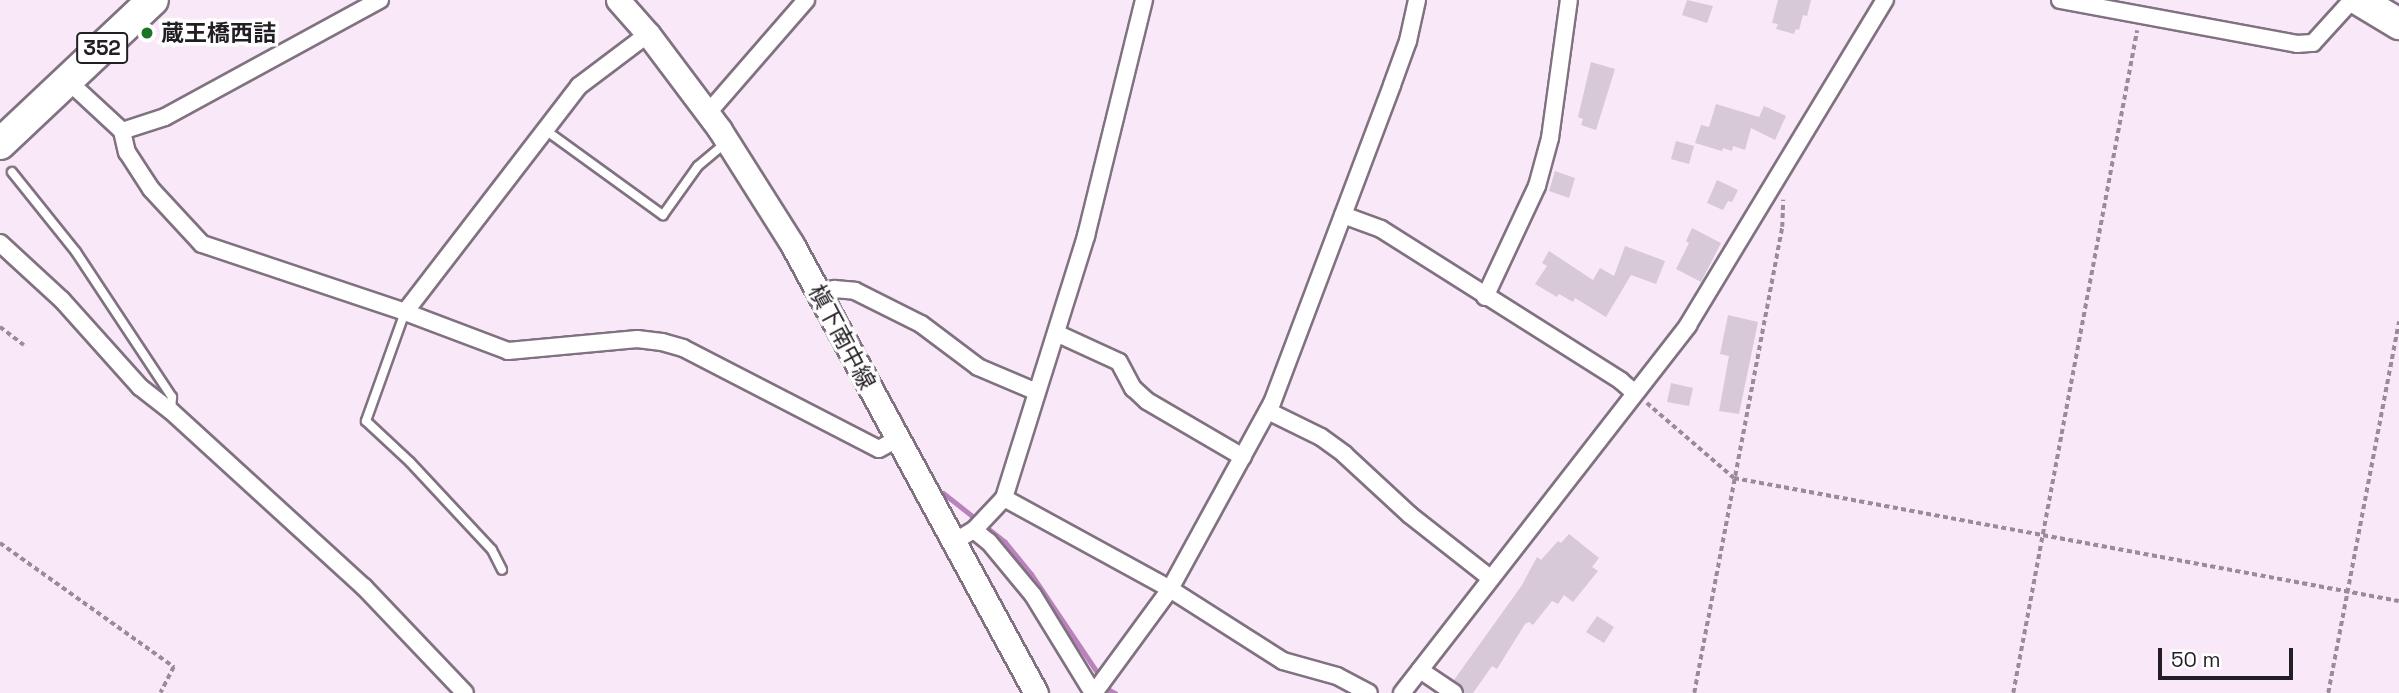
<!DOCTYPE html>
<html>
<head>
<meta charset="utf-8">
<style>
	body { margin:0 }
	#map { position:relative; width:2399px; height:693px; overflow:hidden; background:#f8e8f8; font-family:"Space Grotesk","Noto Sans JP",sans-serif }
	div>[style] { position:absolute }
	.stream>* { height:5px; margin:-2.5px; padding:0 2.5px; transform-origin:2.5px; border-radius:2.5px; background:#b982bb }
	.building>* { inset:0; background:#d8c9d9 }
	.path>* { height:3.5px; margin-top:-1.75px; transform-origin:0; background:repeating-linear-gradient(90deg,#978c98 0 5px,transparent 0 8.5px) }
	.roads { filter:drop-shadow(2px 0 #807281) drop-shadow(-2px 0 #807281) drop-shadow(0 2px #807281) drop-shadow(0 -2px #807281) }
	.lane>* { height:8px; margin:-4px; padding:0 4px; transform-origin:4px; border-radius:4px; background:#fff }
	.street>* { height:16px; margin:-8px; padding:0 8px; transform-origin:8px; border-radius:8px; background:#fff }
	.secondary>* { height:23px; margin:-11.5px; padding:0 11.5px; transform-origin:11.5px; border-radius:11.5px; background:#fff }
	.highway>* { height:30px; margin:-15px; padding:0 15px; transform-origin:15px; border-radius:15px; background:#fff }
	.dots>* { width:19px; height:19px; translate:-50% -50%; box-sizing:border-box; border:4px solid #fff; border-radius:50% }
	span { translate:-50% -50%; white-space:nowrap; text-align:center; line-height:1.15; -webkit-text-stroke:7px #fff; paint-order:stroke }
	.shield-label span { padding:2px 5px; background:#fff; border:2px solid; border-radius:5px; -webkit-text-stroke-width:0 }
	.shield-label { font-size:21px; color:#231e24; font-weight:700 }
	.poi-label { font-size:23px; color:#231e24; font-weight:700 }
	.left { translate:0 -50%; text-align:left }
	.street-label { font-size:23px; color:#231e24 }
	.scale { position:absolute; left:2158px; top:648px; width:135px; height:32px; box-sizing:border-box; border:4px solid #231e24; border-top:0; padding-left:9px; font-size:21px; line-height:24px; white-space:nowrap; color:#231e24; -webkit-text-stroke:5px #fff; paint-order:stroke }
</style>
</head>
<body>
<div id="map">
	<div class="stream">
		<i style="left:943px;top:493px;width:79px;rotate:38.3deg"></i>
		<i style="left:1005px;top:542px;width:41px;rotate:50.9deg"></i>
		<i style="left:1031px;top:574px;width:140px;rotate:56.1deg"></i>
		<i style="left:1109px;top:690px;width:7px;rotate:27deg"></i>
	</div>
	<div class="building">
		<i style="clip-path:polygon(1687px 0,1713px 6px,1707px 23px,1682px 15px)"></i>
		<i style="clip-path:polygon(1778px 0,1811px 0,1807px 16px,1803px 15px,1799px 30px,1796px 29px,1794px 34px,1776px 29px,1778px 24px,1772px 23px)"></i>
		<i style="clip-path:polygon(1591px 62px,1615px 69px,1596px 130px,1581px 125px,1583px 119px,1578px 117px)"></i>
		<i style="clip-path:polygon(1716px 104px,1759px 117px,1764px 106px,1786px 116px,1775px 140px,1751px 128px,1745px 150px,1733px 146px,1732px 151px,1723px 148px,1722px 151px,1695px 143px,1701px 125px,1709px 127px)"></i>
		<i style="clip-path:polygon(1676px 141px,1694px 146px,1689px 164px,1671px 159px)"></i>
		<i style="clip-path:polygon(1555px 171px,1575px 178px,1569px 198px,1549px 191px)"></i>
		<i style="clip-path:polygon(1717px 180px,1738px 190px,1732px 202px,1728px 201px,1723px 210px,1707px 203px)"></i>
		<i style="clip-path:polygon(1692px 228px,1721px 243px,1701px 282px,1676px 269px,1689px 243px,1686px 241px)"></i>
		<i style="clip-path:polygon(1625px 246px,1665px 261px,1656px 284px,1631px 275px,1606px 317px,1575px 298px,1573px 302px,1559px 294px,1557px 297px,1535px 284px,1547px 266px,1542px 263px,1549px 251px,1593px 280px,1600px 268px,1614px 276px)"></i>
		<i style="clip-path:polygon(1728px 315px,1758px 322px,1739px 414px,1719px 411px,1729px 356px,1720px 354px)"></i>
		<i style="clip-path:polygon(1671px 383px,1693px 388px,1689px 406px,1667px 402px)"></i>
		<i style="clip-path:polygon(1569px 534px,1599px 558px,1592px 567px,1598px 571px,1573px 602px,1564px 595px,1558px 604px,1552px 601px,1533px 625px,1529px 622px,1525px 624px,1497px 669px,1492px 666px,1473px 693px,1464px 693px,1454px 680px,1522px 585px,1537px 557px,1541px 560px,1558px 541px,1561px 543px)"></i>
		<i style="clip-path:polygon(1597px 616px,1614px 627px,1604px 643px,1586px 632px)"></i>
	</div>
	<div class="path">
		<i style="left:0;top:327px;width:30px;rotate:37deg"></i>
		<i style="left:1647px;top:403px;width:115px;rotate:40.8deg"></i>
		<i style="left:1734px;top:478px;width:676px;rotate:10.48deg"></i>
		<i style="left:0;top:543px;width:214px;rotate:35.5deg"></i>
		<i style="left:174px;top:667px;width:29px;rotate:117deg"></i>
		<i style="left:1694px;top:693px;width:474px;rotate:-79.3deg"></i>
		<i style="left:1782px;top:227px;width:27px;rotate:-88deg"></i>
		<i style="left:2013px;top:693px;width:674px;rotate:-79.41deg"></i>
		<i style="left:2328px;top:693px;width:378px;rotate:-79.2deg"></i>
	</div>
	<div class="roads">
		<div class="lane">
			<i style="left:544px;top:129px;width:147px;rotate:35.9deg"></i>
			<i style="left:663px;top:215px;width:60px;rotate:-54.5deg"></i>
			<i style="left:698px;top:166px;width:35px;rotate:-40deg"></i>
			<i style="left:12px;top:172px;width:102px;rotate:51.3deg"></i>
			<i style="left:76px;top:252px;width:174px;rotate:56.5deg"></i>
			<i style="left:172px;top:397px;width:14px;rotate:94deg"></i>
			<i style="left:405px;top:312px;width:116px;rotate:109.7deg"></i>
			<i style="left:366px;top:421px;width:60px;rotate:43deg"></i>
			<i style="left:410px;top:462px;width:120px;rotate:47deg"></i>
			<i style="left:492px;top:550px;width:22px;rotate:63deg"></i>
		</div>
		<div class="street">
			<i style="left:2060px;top:0;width:241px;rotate:10.5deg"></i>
			<i style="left:2297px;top:44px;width:16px;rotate:-4deg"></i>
			<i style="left:2313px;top:43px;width:58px;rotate:-47.8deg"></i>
			<i style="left:67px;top:80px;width:75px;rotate:42.8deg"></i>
			<i style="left:122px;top:131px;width:22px;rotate:77deg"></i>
			<i style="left:127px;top:152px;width:44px;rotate:57deg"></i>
			<i style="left:151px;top:189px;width:75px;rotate:47.2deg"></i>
			<i style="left:202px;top:244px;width:214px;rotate:18.5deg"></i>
			<i style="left:405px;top:312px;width:110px;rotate:20.7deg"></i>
			<i style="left:508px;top:351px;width:130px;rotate:-5.3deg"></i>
			<i style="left:637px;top:339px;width:25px;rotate:7deg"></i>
			<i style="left:662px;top:342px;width:22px;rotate:16deg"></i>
			<i style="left:683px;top:348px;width:220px;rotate:27.3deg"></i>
			<i style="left:879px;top:449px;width:21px;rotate:-29deg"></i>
			<i style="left:707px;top:114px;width:151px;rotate:-49deg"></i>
			<i style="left:122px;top:131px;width:45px;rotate:-18deg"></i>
			<i style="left:165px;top:117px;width:245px;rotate:-28.6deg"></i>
			<i style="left:1343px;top:215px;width:40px;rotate:20.2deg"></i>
			<i style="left:1381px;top:229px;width:284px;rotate:32.3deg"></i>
			<i style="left:1621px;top:381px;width:18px;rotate:41deg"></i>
			<i style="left:0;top:243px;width:84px;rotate:42.6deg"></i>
			<i style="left:62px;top:300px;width:117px;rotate:48.1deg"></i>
			<i style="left:140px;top:387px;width:39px;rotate:38deg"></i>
			<i style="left:171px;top:411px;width:261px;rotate:42.4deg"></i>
			<i style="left:364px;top:587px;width:146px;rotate:46.4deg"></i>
			<i style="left:819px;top:293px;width:16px;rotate:-15deg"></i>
			<i style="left:834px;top:289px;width:21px;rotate:5deg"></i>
			<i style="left:855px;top:291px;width:74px;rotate:26.6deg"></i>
			<i style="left:921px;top:324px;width:71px;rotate:37deg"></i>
			<i style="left:978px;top:367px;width:64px;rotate:23deg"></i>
			<i style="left:1485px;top:297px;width:123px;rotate:-64.9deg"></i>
			<i style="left:1537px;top:186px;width:50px;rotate:-74.8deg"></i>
			<i style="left:1550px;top:138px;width:139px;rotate:-82.2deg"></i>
			<i style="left:405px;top:312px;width:285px;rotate:-52.4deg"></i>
			<i style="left:579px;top:86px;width:86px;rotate:-37deg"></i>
			<i style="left:1056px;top:333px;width:69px;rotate:24.7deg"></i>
			<i style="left:1119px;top:362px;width:30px;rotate:62deg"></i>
			<i style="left:1133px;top:388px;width:19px;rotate:43deg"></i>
			<i style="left:1147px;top:401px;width:111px;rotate:30.3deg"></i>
			<i style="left:1268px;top:411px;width:59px;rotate:26.1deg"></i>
			<i style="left:1321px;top:437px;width:29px;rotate:36deg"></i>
			<i style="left:1344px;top:454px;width:90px;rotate:42.7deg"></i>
			<i style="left:1410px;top:515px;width:102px;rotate:38.2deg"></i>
			<i style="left:1004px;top:498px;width:189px;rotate:28.7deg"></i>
			<i style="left:1170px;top:589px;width:134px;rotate:32.5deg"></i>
			<i style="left:1283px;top:661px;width:56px;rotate:15.5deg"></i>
			<i style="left:1337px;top:676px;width:36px;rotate:28deg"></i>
			<i style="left:974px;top:530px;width:19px;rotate:39deg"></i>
			<i style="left:989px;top:542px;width:69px;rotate:50.3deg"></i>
			<i style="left:1033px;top:595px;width:115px;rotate:58.5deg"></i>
			<i style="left:952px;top:543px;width:26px;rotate:-31deg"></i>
			<i style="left:974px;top:530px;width:44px;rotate:-46.8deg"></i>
			<i style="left:1004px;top:498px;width:275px;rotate:-72.6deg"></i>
			<i style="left:1086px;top:236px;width:243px;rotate:-76.2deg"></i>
			<i style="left:1420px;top:670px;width:41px;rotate:34.1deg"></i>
			<i style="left:1094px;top:693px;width:129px;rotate:-53.8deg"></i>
			<i style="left:1170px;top:589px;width:212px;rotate:-61.3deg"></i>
			<i style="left:1272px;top:403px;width:340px;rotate:-69.3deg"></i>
			<i style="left:1392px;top:85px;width:47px;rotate:-70deg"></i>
			<i style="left:1408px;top:41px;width:42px;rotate:-77.6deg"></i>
			<i style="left:1402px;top:693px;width:466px;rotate:-52.1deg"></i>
			<i style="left:1688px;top:325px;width:380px;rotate:-58.8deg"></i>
		</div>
		<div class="secondary">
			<i style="left:618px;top:0;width:45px;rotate:48.6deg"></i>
			<i style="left:648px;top:34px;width:120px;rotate:53.1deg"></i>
			<i style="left:720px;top:130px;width:135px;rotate:57.7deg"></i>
			<i style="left:792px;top:244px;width:511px;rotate:61.48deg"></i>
		</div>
		<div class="highway">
			<i style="left:2359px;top:0;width:47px;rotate:31deg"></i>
			<i style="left:0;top:144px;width:210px;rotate:-43.3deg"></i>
		</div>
	</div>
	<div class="dots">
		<i style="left:147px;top:33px;background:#187626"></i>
	</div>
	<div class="shield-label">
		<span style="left:102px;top:48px">352</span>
	</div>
	<div class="poi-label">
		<span class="left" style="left:161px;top:33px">蔵王橋西詰</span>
	</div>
	<div class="street-label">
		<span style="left:842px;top:337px;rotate:62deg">槇下南中線</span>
	</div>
	<div class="scale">50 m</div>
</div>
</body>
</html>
